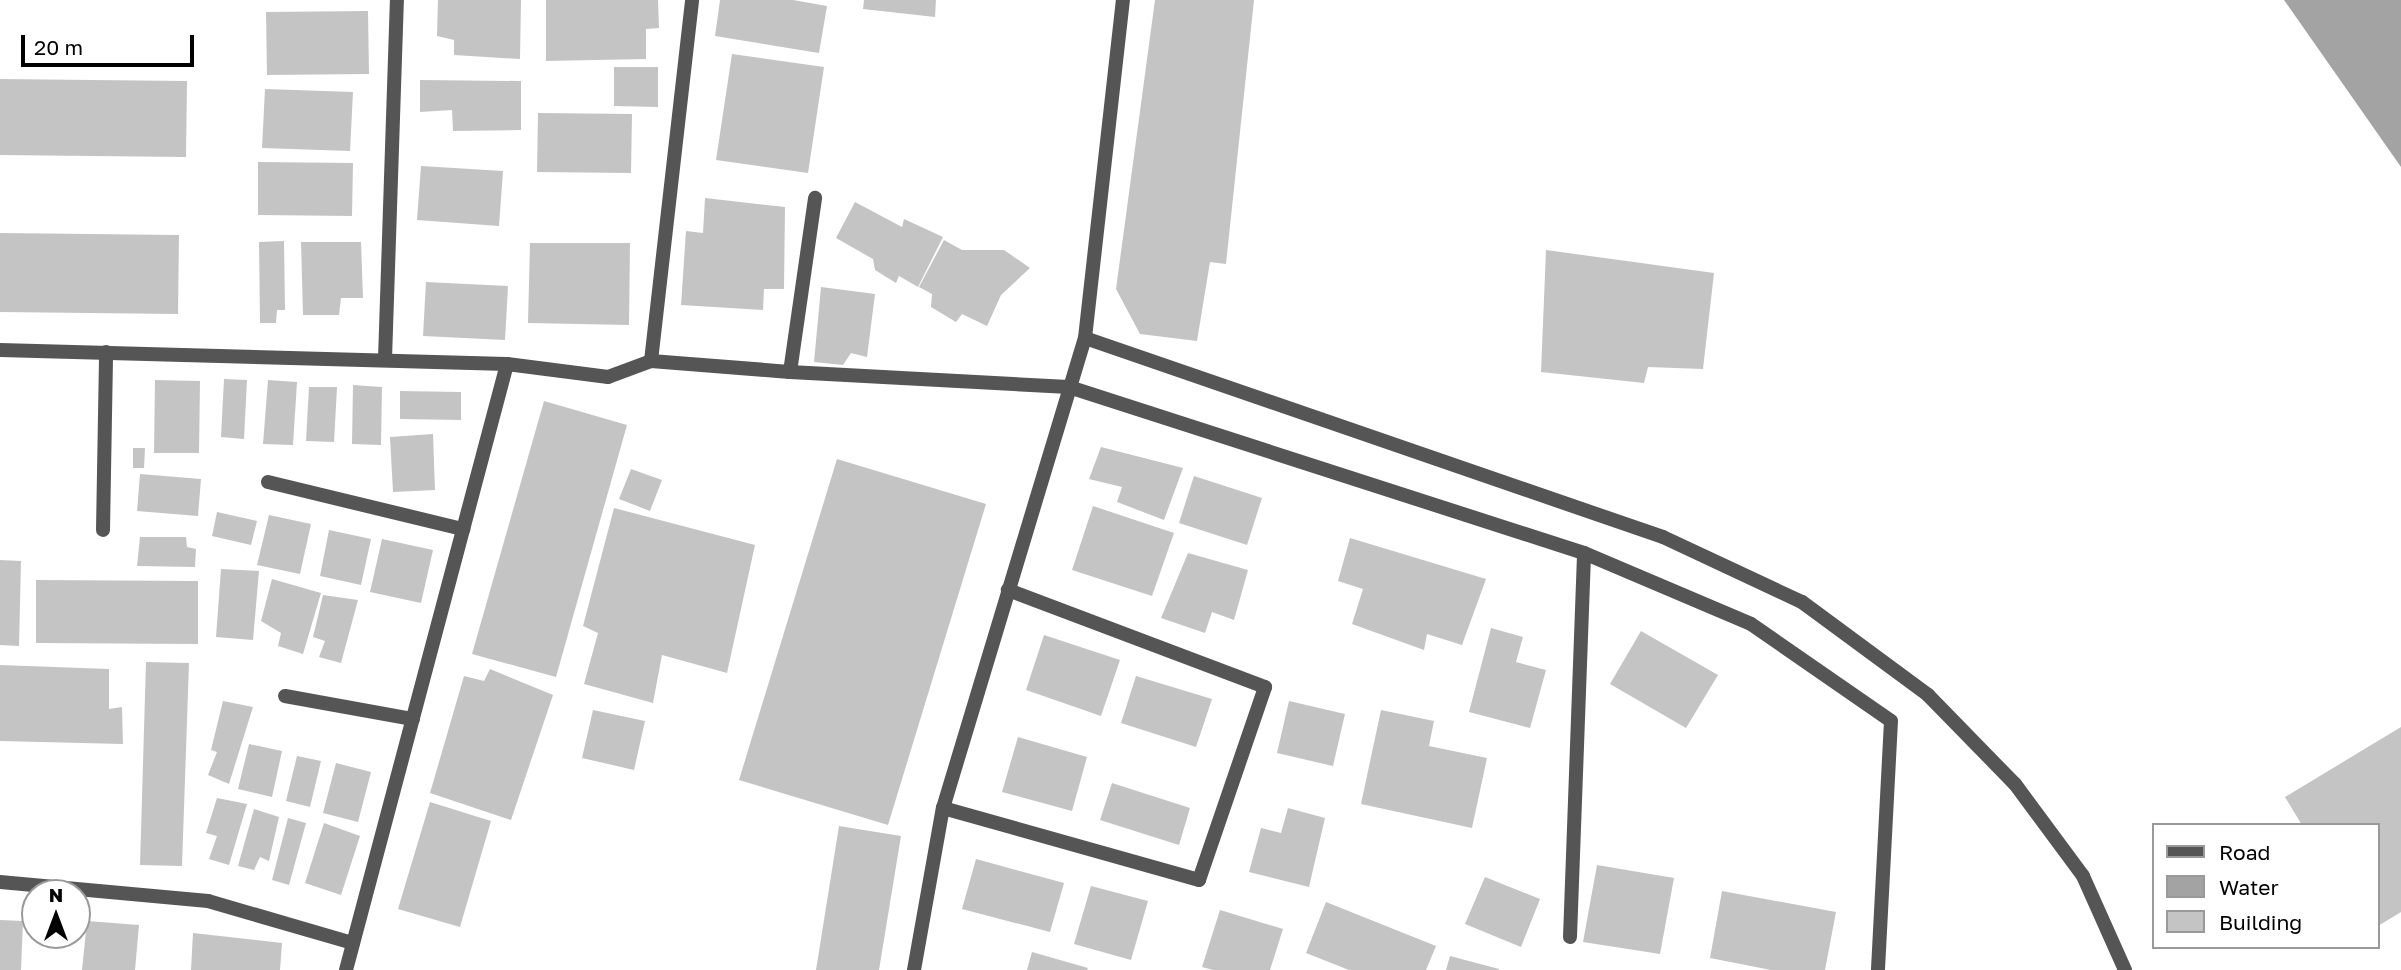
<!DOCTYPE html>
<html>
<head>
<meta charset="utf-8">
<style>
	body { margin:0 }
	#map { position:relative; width:2401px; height:970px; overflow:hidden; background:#fff; font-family:"Golos Text",sans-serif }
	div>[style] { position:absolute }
	.water>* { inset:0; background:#a3a3a3 }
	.building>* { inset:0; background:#c4c4c4 }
	.minor>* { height:14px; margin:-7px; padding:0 7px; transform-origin:7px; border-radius:7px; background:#555 }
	span { translate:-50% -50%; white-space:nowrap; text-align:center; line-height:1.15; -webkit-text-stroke:6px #fff; paint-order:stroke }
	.legend { position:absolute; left:2152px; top:823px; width:228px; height:126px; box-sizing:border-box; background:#fff; border:2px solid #999; margin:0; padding:9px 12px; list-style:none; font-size:21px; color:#000 }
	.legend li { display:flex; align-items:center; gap:14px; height:35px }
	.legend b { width:35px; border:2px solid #999 }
	.north { position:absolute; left:21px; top:879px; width:70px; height:70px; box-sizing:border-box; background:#fff; border:2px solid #999; border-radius:50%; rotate:0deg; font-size:19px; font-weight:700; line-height:28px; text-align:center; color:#000 }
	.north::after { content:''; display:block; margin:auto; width:24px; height:32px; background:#000; clip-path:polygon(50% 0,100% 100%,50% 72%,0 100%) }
	.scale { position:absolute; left:21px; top:35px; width:173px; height:32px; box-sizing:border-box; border:4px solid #000; border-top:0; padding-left:9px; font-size:21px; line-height:24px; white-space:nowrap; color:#000; -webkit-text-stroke:5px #fff; paint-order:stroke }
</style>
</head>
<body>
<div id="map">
	<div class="water">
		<i style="clip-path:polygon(2284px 0,2401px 0,2401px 167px)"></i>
	</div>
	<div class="building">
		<i style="clip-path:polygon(438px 0,521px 0,520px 59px,454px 55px,454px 40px,437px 36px)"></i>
		<i style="clip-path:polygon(546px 0,658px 0,659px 28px,646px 29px,646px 59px,546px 61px)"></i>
		<i style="clip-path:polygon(720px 0,793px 0,827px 6px,819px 53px,715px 36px)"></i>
		<i style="clip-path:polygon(864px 0,936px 0,935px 17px,863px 9px)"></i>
		<i style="clip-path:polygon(1155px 0,1254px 0,1226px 264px,1210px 262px,1197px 341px,1140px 334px,1116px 289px)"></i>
		<i style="clip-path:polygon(368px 11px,369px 74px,267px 75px,266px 12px)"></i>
		<i style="clip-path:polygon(732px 54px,824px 67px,808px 173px,716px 160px)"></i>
		<i style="clip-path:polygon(614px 67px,658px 67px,658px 107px,614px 106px)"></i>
		<i style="clip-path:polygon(0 79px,187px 81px,186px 157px,0 155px)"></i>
		<i style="clip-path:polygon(420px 80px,521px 81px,521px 130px,453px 131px,452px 110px,420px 112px)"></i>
		<i style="clip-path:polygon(265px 89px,353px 92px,350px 151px,262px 148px)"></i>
		<i style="clip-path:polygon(538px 113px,632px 114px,631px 173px,537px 172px)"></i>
		<i style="clip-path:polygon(258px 162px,353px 163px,352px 216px,258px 215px)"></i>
		<i style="clip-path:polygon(421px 166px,503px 171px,499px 226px,417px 220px)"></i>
		<i style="clip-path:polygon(705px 198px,785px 207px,784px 289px,764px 289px,763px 310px,681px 305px,686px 231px,703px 233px)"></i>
		<i style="clip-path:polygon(855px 202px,902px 227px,904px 219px,943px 237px,918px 287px,899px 276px,896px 283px,875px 270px,873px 259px,836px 238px)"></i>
		<i style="clip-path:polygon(0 233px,179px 235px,178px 314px,0 312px)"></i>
		<i style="clip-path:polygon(944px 240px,962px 250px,1004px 250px,1030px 268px,1001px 295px,987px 326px,962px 314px,956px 322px,931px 307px,932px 294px,919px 287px)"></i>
		<i style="clip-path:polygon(284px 241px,285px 310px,277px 310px,276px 323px,260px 323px,259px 242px)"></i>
		<i style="clip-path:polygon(301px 242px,361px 242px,363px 298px,341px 298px,339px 315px,303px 315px)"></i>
		<i style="clip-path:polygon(530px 243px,630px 243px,629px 325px,528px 323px)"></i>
		<i style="clip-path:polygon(1546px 250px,1714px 273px,1703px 369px,1648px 367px,1644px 383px,1541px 372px)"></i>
		<i style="clip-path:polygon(426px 282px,508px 286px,505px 340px,423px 336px)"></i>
		<i style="clip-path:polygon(821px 287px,875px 294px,867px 357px,851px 353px,843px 365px,814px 362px)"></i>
		<i style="clip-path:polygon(224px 379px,247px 380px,244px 439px,221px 437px)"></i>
		<i style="clip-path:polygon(155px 380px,200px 381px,199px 453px,154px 453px)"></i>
		<i style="clip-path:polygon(268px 380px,297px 382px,293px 445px,263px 444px)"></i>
		<i style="clip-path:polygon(353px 385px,382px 387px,381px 445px,352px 444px)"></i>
		<i style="clip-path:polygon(309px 387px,337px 387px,334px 442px,306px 441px)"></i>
		<i style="clip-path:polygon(400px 391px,461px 392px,461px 420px,400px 419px)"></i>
		<i style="clip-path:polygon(544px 401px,627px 425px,556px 677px,472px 654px)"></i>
		<i style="clip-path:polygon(433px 434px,435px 490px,393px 492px,390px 437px)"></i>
		<i style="clip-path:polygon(1101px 447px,1183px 468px,1164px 520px,1117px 502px,1122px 487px,1089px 479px)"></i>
		<i style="clip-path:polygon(133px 448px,145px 448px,144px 468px,133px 468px)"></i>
		<i style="clip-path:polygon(837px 459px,986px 504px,888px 825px,739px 780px)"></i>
		<i style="clip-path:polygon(631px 469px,662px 480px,650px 511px,619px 499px)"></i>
		<i style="clip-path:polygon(140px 474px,201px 479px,198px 516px,137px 511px)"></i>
		<i style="clip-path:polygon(1194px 476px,1262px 498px,1247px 545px,1179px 523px)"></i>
		<i style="clip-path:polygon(1093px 506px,1174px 533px,1152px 596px,1072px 570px)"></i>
		<i style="clip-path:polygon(614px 508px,755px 545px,727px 673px,662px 655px,653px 703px,584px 684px,598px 633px,583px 626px)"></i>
		<i style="clip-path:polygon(217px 512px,257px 521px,251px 545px,212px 536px)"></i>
		<i style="clip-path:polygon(269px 515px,311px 524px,300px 574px,257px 565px)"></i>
		<i style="clip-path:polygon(329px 530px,371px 539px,361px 585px,320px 576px)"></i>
		<i style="clip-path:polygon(140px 537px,186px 537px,187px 547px,196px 549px,195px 567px,137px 566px)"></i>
		<i style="clip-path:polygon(1350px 538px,1486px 579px,1462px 645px,1427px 634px,1424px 650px,1352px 624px,1363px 589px,1338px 581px)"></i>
		<i style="clip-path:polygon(382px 539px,433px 550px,421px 603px,370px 592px)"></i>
		<i style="clip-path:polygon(1188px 553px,1248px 570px,1234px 620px,1212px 612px,1205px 633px,1161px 618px)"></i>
		<i style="clip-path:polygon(0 560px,21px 561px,19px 646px,0 645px)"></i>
		<i style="clip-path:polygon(221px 569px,259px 571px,253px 640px,216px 637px)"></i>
		<i style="clip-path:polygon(272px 579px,321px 593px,303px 654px,278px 646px,281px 633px,261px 621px)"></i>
		<i style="clip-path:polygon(36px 580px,198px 581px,198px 644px,36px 643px)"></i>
		<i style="clip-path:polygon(323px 595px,358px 600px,341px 663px,319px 657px,325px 641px,313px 637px)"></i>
		<i style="clip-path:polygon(1491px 628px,1523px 637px,1516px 662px,1546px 670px,1530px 728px,1469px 712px)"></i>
		<i style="clip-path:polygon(1641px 631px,1718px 675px,1686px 728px,1610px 684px)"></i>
		<i style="clip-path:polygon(1044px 635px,1120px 660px,1101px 716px,1026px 690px)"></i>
		<i style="clip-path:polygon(146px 662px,189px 663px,182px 866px,140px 865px)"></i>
		<i style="clip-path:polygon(0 665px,109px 669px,109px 709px,122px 707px,123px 744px,0 741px)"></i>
		<i style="clip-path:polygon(490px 669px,553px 695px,511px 820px,430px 793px,464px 676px,484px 681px)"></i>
		<i style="clip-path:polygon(1136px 676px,1212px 699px,1196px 747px,1121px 723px)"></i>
		<i style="clip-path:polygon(223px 701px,253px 707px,229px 784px,208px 775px,217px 752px,211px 750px)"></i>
		<i style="clip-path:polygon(1289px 701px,1345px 714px,1333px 766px,1277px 753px)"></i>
		<i style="clip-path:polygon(593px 710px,645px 721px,634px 770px,582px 758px)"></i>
		<i style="clip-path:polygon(1381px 710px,1434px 721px,1429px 746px,1487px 758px,1472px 828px,1361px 804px)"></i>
		<i style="clip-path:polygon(2401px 727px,2401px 912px,2378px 926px,2378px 825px,2302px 825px,2285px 797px)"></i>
		<i style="clip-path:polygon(1018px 737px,1087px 757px,1072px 811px,1002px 792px)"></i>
		<i style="clip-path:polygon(249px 744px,282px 751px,272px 797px,238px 789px)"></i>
		<i style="clip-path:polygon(297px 756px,321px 761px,310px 807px,286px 801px)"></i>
		<i style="clip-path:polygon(336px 763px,371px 772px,358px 822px,323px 813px)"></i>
		<i style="clip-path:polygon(1112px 783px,1190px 808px,1179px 845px,1100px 820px)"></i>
		<i style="clip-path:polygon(217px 798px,247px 804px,229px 865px,209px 859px,217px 836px,206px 833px)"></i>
		<i style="clip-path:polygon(430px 802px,491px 821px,460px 927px,398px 909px)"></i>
		<i style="clip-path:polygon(1288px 808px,1325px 818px,1309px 887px,1249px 872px,1261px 828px,1281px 833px)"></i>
		<i style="clip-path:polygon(254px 809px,279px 817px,269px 861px,260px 857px,254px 870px,238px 866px)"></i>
		<i style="clip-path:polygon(288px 818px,306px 823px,289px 885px,272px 880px)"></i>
		<i style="clip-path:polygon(324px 823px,360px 836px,341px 895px,305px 883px)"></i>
		<i style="clip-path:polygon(839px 826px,901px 836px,879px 970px,816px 970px)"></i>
		<i style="clip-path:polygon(976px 859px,1064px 883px,1050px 932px,962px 909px)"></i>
		<i style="clip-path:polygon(1597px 865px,1674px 878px,1660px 954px,1583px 942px)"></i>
		<i style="clip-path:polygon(1485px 877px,1540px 899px,1521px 947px,1465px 924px)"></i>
		<i style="clip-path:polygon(1091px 886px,1148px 901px,1131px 960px,1074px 944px)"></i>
		<i style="clip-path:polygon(1722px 891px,1836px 912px,1825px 970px,1771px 970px,1710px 958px)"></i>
		<i style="clip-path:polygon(1326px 902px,1436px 946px,1426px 970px,1349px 970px,1306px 953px)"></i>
		<i style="clip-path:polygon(1220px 910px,1283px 929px,1270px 970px,1213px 970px,1202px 967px)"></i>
		<i style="clip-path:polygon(0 920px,23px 921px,21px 970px,0 970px)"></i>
		<i style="clip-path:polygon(87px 921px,139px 925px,135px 970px,82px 970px)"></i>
		<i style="clip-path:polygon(193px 933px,282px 943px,280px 970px,191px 970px)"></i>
		<i style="clip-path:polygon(1032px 952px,1088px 968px,1087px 970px,1027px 970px)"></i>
		<i style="clip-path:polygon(1450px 956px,1499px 969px,1499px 970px,1446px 970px)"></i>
	</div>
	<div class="minor">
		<i style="left:1085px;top:338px;width:611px;rotate:19deg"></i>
		<i style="left:1663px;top:537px;width:153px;rotate:25.1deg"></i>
		<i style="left:1802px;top:602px;width:157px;rotate:36.4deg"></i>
		<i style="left:1928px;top:695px;width:124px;rotate:45.7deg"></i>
		<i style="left:2015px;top:784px;width:114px;rotate:53.5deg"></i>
		<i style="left:2083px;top:876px;width:103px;rotate:65.9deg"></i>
		<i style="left:0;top:350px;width:507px;rotate:1.58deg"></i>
		<i style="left:507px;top:364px;width:102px;rotate:7.3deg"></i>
		<i style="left:608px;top:377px;width:46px;rotate:-20.4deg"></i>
		<i style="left:651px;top:361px;width:139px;rotate:4.5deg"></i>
		<i style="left:790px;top:372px;width:279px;rotate:3.1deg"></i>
		<i style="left:1069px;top:387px;width:541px;rotate:17.87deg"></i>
		<i style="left:1584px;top:553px;width:181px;rotate:23deg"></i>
		<i style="left:1751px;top:624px;width:170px;rotate:34.7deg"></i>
		<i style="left:1891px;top:721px;width:249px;rotate:93deg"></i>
		<i style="left:385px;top:359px;width:359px;rotate:-88.1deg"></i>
		<i style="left:651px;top:361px;width:363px;rotate:-83.5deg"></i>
		<i style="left:790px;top:372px;width:176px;rotate:-81.8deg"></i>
		<i style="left:268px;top:482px;width:201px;rotate:13.6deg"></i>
		<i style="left:103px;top:530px;width:178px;rotate:-89deg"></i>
		<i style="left:285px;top:696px;width:130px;rotate:10.2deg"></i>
		<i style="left:943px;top:808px;width:266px;rotate:15.7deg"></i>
		<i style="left:1199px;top:880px;width:204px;rotate:-71.1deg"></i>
		<i style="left:1265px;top:687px;width:275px;rotate:-159.3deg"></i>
		<i style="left:0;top:882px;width:209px;rotate:5.2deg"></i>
		<i style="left:208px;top:901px;width:151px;rotate:16.2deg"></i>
		<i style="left:1570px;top:937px;width:384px;rotate:-87.9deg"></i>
		<i style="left:346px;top:970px;width:627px;rotate:-75.12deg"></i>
		<i style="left:914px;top:970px;width:165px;rotate:-79.9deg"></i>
		<i style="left:943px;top:808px;width:491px;rotate:-73.2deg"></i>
		<i style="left:1085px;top:338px;width:340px;rotate:-83.6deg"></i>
	</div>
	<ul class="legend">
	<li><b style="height:9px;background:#555"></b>Road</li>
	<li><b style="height:19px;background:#a3a3a3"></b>Water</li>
	<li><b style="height:19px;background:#c4c4c4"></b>Building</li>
	</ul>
	<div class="north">N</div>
	<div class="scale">20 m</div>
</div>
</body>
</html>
